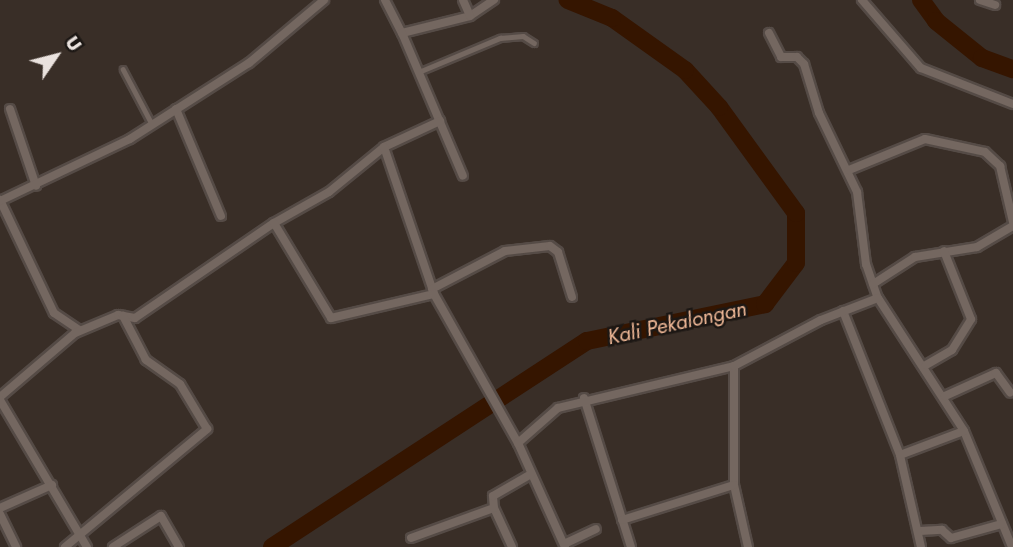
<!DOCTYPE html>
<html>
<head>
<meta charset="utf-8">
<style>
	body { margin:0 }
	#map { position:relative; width:1013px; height:547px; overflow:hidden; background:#392e27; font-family:Jost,sans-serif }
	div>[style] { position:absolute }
	.river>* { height:18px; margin:-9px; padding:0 9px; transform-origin:9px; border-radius:9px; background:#351500 }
	.roads { filter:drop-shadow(2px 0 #554b46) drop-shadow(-2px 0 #554b46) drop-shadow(0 2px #554b46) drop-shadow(0 -2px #554b46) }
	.service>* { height:4.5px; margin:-2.25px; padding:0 2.25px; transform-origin:2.25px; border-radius:2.25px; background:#746760 }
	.minor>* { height:8px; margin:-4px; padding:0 4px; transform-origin:4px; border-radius:4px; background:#746760 }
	span { translate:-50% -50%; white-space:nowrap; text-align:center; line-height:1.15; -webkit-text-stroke:5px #1c1714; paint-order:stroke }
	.water-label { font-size:21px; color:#f2ba98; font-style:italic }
	.north { position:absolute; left:21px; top:21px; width:70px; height:70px; -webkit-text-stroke:5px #1c1714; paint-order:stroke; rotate:55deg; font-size:19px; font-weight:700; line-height:28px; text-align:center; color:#eae2de }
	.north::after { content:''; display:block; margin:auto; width:24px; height:32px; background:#eae2de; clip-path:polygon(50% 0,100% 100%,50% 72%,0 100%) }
</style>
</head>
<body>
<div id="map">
	<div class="river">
		<i style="left:921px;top:0;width:26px;rotate:54deg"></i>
		<i style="left:936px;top:21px;width:59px;rotate:38.8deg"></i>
		<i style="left:982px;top:58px;width:33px;rotate:20deg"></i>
		<i style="left:272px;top:547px;width:376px;rotate:-33.2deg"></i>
		<i style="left:587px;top:341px;width:182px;rotate:-11.7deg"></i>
		<i style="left:765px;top:304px;width:51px;rotate:-52.9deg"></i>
		<i style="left:796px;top:263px;width:50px;rotate:-90deg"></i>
		<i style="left:796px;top:213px;width:131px;rotate:-126deg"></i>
		<i style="left:719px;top:107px;width:50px;rotate:-132.6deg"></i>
		<i style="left:685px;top:70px;width:90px;rotate:-144.5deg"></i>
		<i style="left:612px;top:18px;width:48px;rotate:-157.8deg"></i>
	</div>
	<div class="roads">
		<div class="service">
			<i style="left:123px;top:69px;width:62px;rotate:62.2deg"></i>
			<i style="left:421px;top:71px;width:86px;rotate:-22.7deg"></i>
			<i style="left:500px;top:38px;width:23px;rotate:-5deg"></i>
			<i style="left:523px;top:36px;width:13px;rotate:32deg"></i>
		</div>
		<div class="minor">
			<i style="left:385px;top:0;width:37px;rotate:63deg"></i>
			<i style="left:402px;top:33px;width:70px;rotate:-14deg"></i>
			<i style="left:470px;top:16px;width:29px;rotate:-34deg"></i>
			<i style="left:463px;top:0;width:17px;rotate:66deg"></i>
			<i style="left:862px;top:0;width:90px;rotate:49.1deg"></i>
			<i style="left:921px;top:68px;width:99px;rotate:21.4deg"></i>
			<i style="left:980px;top:0;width:16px;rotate:18deg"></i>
			<i style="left:402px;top:33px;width:155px;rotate:66.9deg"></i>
			<i style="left:769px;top:33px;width:27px;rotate:63deg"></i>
			<i style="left:781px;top:57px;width:16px"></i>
			<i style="left:797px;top:57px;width:10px;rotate:45deg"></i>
			<i style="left:804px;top:64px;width:51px;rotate:73deg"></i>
			<i style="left:819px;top:113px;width:88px;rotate:64.3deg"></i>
			<i style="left:857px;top:192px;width:73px;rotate:82.9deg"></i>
			<i style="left:866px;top:264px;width:36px;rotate:71deg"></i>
			<i style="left:878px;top:298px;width:158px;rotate:57.1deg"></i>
			<i style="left:964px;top:431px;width:126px;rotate:67.5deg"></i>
			<i style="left:10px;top:109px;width:81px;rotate:71.3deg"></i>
			<i style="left:176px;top:109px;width:116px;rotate:67.2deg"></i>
			<i style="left:384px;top:147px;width:62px;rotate:-24.9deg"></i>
			<i style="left:849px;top:170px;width:82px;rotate:-22.2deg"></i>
			<i style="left:925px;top:139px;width:61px;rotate:12.2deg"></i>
			<i style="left:985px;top:152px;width:21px;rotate:43deg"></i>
			<i style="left:1000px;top:166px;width:57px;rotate:76.9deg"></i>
			<i style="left:0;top:200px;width:125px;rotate:64.5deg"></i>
			<i style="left:54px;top:313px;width:30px;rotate:34deg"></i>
			<i style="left:0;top:201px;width:144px;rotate:-25.5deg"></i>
			<i style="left:130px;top:139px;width:141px;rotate:-32.6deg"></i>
			<i style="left:249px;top:63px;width:98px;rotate:-40deg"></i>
			<i style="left:274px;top:223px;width:63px;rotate:-29.4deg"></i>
			<i style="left:329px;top:192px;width:71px;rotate:-39.3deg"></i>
			<i style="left:384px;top:147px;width:155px;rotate:71.2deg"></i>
			<i style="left:873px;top:284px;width:50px;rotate:-32.7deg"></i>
			<i style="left:915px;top:257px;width:63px;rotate:-9.2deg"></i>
			<i style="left:977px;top:247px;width:42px;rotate:-30.3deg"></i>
			<i style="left:432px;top:289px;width:82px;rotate:-27.5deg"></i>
			<i style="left:505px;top:251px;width:45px;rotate:-6.3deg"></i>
			<i style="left:550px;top:246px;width:10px;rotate:37deg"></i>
			<i style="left:558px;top:252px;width:47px;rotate:72.7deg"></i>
			<i style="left:843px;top:311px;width:155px;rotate:68.4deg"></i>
			<i style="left:926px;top:365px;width:30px;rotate:-30deg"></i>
			<i style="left:952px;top:350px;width:36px;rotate:-58deg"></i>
			<i style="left:971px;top:319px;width:73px;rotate:-111.7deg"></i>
			<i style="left:734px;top:366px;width:119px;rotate:90deg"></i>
			<i style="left:734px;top:485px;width:64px;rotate:77.3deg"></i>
			<i style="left:945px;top:396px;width:56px;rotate:-24.3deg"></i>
			<i style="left:996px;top:373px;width:24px;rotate:54deg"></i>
			<i style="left:0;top:397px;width:99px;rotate:-40.5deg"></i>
			<i style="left:75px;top:333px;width:47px;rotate:-22.7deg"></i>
			<i style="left:118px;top:315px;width:17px;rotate:10deg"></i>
			<i style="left:135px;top:318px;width:168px;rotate:-34.4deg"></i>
			<i style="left:274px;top:223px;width:111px;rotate:59deg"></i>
			<i style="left:331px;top:318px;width:106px;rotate:-13.1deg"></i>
			<i style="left:434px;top:294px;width:171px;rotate:60.6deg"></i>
			<i style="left:518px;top:443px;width:114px;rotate:65.7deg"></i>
			<i style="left:584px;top:398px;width:156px;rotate:72.5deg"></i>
			<i style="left:0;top:400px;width:171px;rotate:59.4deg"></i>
			<i style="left:518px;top:443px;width:53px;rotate:-41.2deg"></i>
			<i style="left:558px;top:408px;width:181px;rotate:-13.4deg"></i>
			<i style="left:734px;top:366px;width:98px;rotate:-27.9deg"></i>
			<i style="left:821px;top:320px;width:61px;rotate:-21.1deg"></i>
			<i style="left:0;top:508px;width:57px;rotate:-23.9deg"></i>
			<i style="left:494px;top:508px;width:43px;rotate:65.2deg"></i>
			<i style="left:0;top:514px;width:37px;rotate:64deg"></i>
			<i style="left:622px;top:520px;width:117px;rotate:-17.4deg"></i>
			<i style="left:920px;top:531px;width:22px;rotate:-3deg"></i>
			<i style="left:942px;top:530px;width:12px;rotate:42deg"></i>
			<i style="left:951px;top:538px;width:53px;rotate:-15.4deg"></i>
			<i style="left:411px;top:538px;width:88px;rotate:-19.9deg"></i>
			<i style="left:494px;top:508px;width:12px;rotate:-95deg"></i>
			<i style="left:493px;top:496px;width:44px;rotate:-30.1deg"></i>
			<i style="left:564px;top:544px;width:35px;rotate:-25deg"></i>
			<i style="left:65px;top:547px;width:185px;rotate:-39.7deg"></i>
			<i style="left:207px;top:429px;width:52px;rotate:-121deg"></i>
			<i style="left:180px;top:384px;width:42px;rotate:-144.8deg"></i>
			<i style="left:146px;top:360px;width:50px;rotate:-117.6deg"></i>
			<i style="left:113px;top:547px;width:57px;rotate:-32.9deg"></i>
			<i style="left:161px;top:516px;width:36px;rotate:60deg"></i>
			<i style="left:921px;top:547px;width:94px;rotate:-102.9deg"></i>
			<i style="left:900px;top:455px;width:68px;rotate:-20.6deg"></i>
		</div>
	</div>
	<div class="water-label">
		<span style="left:677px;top:323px;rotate:-12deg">Kali Pekalongan</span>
	</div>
	<div class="north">U</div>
</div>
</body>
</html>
